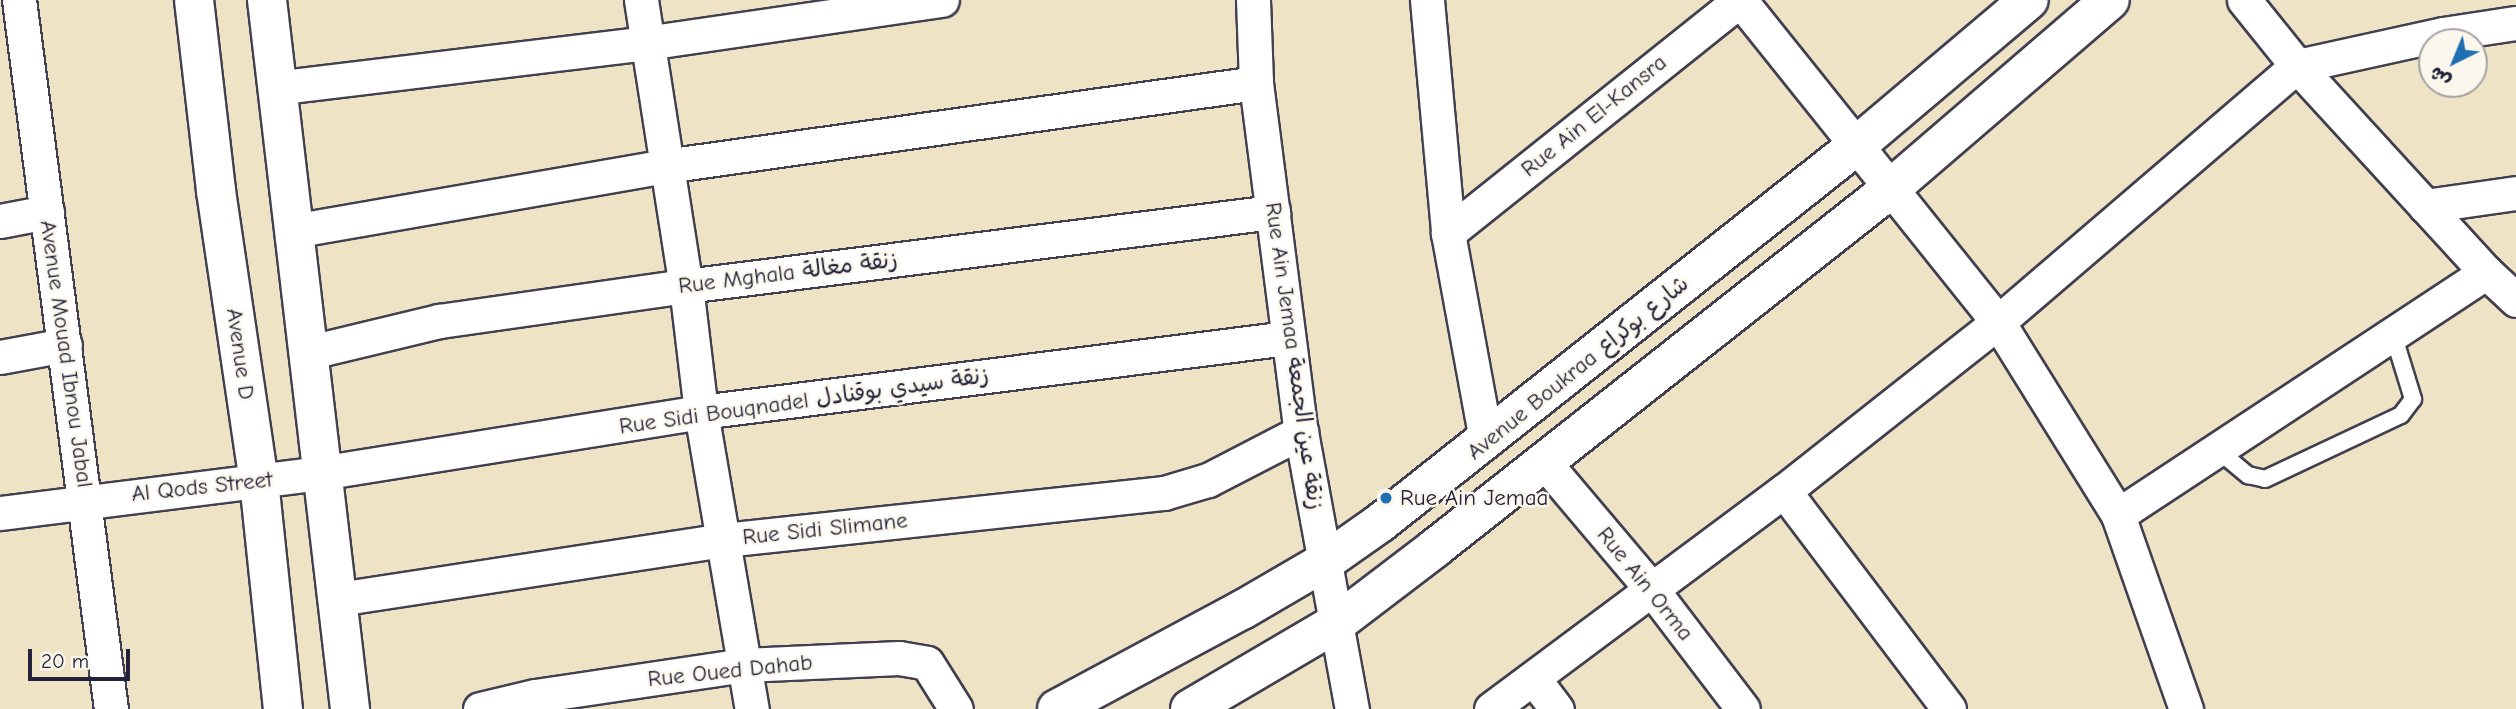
<!DOCTYPE html>
<html>
<head>
<meta charset="utf-8">
<style>
	body { margin:0 }
	#map { position:relative; width:2516px; height:709px; overflow:hidden; background:#eee4c5; font-family:"Comic Neue","Playpen Sans Arabic",sans-serif }
	div>[style] { position:absolute }
	.roads { filter:drop-shadow(2px 0 #413f50) drop-shadow(-2px 0 #413f50) drop-shadow(0 2px #413f50) drop-shadow(0 -2px #413f50) }
	.lane>* { height:16px; margin:-8px; padding:0 8px; transform-origin:8px; border-radius:8px; background:#fff }
	.street>* { height:33px; margin:-16.5px; padding:0 16.5px; transform-origin:16.5px; border-radius:16.5px; background:#fff }
	.secondary>* { height:38px; margin:-19px; padding:0 19px; transform-origin:19px; border-radius:19px; background:#fff }
	.primary>* { height:38px; margin:-19px; padding:0 19px; transform-origin:19px; border-radius:19px; background:#fff }
	.dots>* { width:19px; height:19px; translate:-50% -50%; box-sizing:border-box; border:4px solid #fbf7ec; border-radius:50% }
	span { translate:-50% -50%; white-space:nowrap; text-align:center; line-height:1.15; -webkit-text-stroke:5px #fbf7ec; paint-order:stroke }
	.street-label { font-size:23px; color:#22223b }
	.poi-label { font-size:23px; color:#22223b }
	.left { translate:0 -50%; text-align:left }
	.north { position:absolute; left:2418px; top:28px; width:70px; height:70px; box-sizing:border-box; background:#fbf7ec; border:2px solid #a4a2a5; border-radius:50%; rotate:223deg; font-size:19px; font-weight:700; line-height:28px; text-align:center; color:#22223b }
	.north::after { content:''; display:block; margin:auto; width:24px; height:32px; background:#1f6fb2; clip-path:polygon(50% 0,100% 100%,50% 72%,0 100%) }
	.scale { position:absolute; left:28px; top:649px; width:102px; height:32px; box-sizing:border-box; border:4px solid #22223b; border-top:0; padding-left:9px; font-size:21px; line-height:24px; white-space:nowrap; color:#22223b; -webkit-text-stroke:5px #fbf7ec; paint-order:stroke }
</style>
</head>
<body>
<div id="map">
	<div class="roads">
		<div class="lane">
			<i style="left:2219px;top:451px;width:38px;rotate:40deg"></i>
			<i style="left:2248px;top:475px;width:17px;rotate:13deg"></i>
			<i style="left:2265px;top:479px;width:150px;rotate:-25.2deg"></i>
			<i style="left:2401px;top:415px;width:20px;rotate:-53deg"></i>
			<i style="left:2413px;top:399px;width:68px;rotate:-107.1deg"></i>
		</div>
		<div class="street">
			<i style="left:19px;top:0;width:715px;rotate:82.61deg"></i>
			<i style="left:641px;top:0;width:290px;rotate:81.1deg"></i>
			<i style="left:686px;top:286px;width:127px;rotate:83.2deg"></i>
			<i style="left:701px;top:412px;width:301px;rotate:80.3deg"></i>
			<i style="left:1253px;top:0;width:83px;rotate:87.9deg"></i>
			<i style="left:1256px;top:83px;width:352px;rotate:82.7deg"></i>
			<i style="left:1301px;top:432px;width:282px;rotate:79.6deg"></i>
			<i style="left:1427px;top:0;width:234px;rotate:84.8deg"></i>
			<i style="left:1448px;top:233px;width:211px;rotate:79.6deg"></i>
			<i style="left:1740px;top:0;width:413px;rotate:51.3deg"></i>
			<i style="left:1998px;top:322px;width:227px;rotate:58.1deg"></i>
			<i style="left:2118px;top:515px;width:206px;rotate:70.7deg"></i>
			<i style="left:2244px;top:0;width:85px;rotate:51.2deg"></i>
			<i style="left:2297px;top:66px;width:280px;rotate:47.5deg"></i>
			<i style="left:2486px;top:272px;width:41px;rotate:43deg"></i>
			<i style="left:275px;top:88px;width:374px;rotate:-6.9deg"></i>
			<i style="left:646px;top:43px;width:299px;rotate:-8.3deg"></i>
			<i style="left:2425px;top:206px;width:92px;rotate:-8.1deg"></i>
			<i style="left:0;top:221px;width:48px;rotate:-10.8deg"></i>
			<i style="left:293px;top:231px;width:378px;rotate:-9.9deg"></i>
			<i style="left:665px;top:166px;width:597px;rotate:-7.99deg"></i>
			<i style="left:1448px;top:233px;width:374px;rotate:-38.6deg"></i>
			<i style="left:306px;top:353px;width:137px;rotate:-13.5deg"></i>
			<i style="left:439px;top:321px;width:249px;rotate:-8.1deg"></i>
			<i style="left:686px;top:286px;width:592px;rotate:-7.19deg"></i>
			<i style="left:0;top:357px;width:66px;rotate:-10.5deg"></i>
			<i style="left:1544px;top:462px;width:169px;rotate:49.8deg"></i>
			<i style="left:1653px;top:591px;width:148px;rotate:52.7deg"></i>
			<i style="left:0;top:513px;width:322px;rotate:-7.1deg"></i>
			<i style="left:320px;top:473px;width:386px;rotate:-9.1deg"></i>
			<i style="left:701px;top:412px;width:592px;rotate:-7.19deg"></i>
			<i style="left:2118px;top:515px;width:441px;rotate:-33.4deg"></i>
			<i style="left:338px;top:599px;width:390px;rotate:-8.7deg"></i>
			<i style="left:724px;top:540px;width:443px;rotate:-6.1deg"></i>
			<i style="left:1164px;top:493px;width:46px;rotate:-16.5deg"></i>
			<i style="left:1208px;top:480px;width:105px;rotate:-27.3deg"></i>
			<i style="left:1534px;top:679px;width:38px;rotate:53deg"></i>
			<i style="left:480px;top:709px;width:57px;rotate:-13.3deg"></i>
			<i style="left:535px;top:696px;width:211px;rotate:-8.4deg"></i>
			<i style="left:744px;top:665px;width:155px;rotate:-2.6deg"></i>
			<i style="left:899px;top:658px;width:28px;rotate:10deg"></i>
			<i style="left:927px;top:663px;width:54px;rotate:57.8deg"></i>
			<i style="left:1491px;top:709px;width:365px;rotate:-36.7deg"></i>
			<i style="left:1949px;top:709px;width:273px;rotate:-127.1deg"></i>
			<i style="left:1784px;top:491px;width:273px;rotate:-38.3deg"></i>
			<i style="left:1998px;top:322px;width:394px;rotate:-40.6deg"></i>
			<i style="left:2297px;top:66px;width:149px;rotate:-12.4deg"></i>
			<i style="left:2443px;top:34px;width:74px;rotate:-8.6deg"></i>
		</div>
		<div class="secondary">
			<i style="left:1057px;top:709px;width:210px;rotate:-28.2deg"></i>
			<i style="left:1242px;top:610px;width:97px;rotate:-30.3deg"></i>
			<i style="left:1326px;top:561px;width:66px;rotate:-35.1deg"></i>
			<i style="left:1380px;top:523px;width:607px;rotate:-38.38deg"></i>
			<i style="left:1856px;top:146px;width:226px;rotate:-40.2deg"></i>
			<i style="left:1190px;top:709px;width:172px;rotate:-30.4deg"></i>
			<i style="left:1338px;top:622px;width:122px;rotate:-37.3deg"></i>
			<i style="left:1435px;top:548px;width:578px;rotate:-38.26deg"></i>
			<i style="left:1889px;top:190px;width:291px;rotate:-40.7deg"></i>
		</div>
		<div class="primary">
			<i style="left:194px;top:0;width:192px;rotate:83.4deg"></i>
			<i style="left:216px;top:191px;width:293px;rotate:81.6deg"></i>
			<i style="left:259px;top:481px;width:229px;rotate:84deg"></i>
			<i style="left:267px;top:0;width:714px;rotate:83.32deg"></i>
		</div>
	</div>
	<div class="dots">
		<i style="left:1386px;top:498px;background:#1f6fb2"></i>
	</div>
	<div class="street-label">
		<span style="left:1594px;top:116px;rotate:-39deg">Rue Ain El-Kansra</span>
		<span style="left:788px;top:273px;rotate:-7deg">Rue Mghala زنقة مغالة</span>
		<span style="left:66px;top:354px;rotate:82deg">Avenue Mouad Ibnou Jabal</span>
		<span style="left:240px;top:354px;rotate:82deg">Avenue D</span>
		<span style="left:1294px;top:356px;rotate:82deg">Rue Ain Jemaa زنقة عين الجمعة</span>
		<span style="left:1578px;top:368px;rotate:-39deg">Avenue Boukraa شارع بوكراع</span>
		<span style="left:804px;top:401px;rotate:-8deg">Rue Sidi Bouqnadel زنقة سيدي بوقنادل</span>
		<span style="left:202px;top:487px;rotate:-6deg">Al Qods Street</span>
		<span style="left:825px;top:529px;rotate:-6deg">Rue Sidi Slimane</span>
		<span style="left:1645px;top:584px;rotate:51deg">Rue Ain Orma</span>
		<span style="left:730px;top:671px;rotate:-6deg">Rue Oued Dahab</span>
	</div>
	<div class="poi-label">
		<span class="left" style="left:1400px;top:498px">Rue Ain Jemaa</span>
	</div>
	<div class="north">ش</div>
	<div class="scale">20 m</div>
</div>
</body>
</html>
